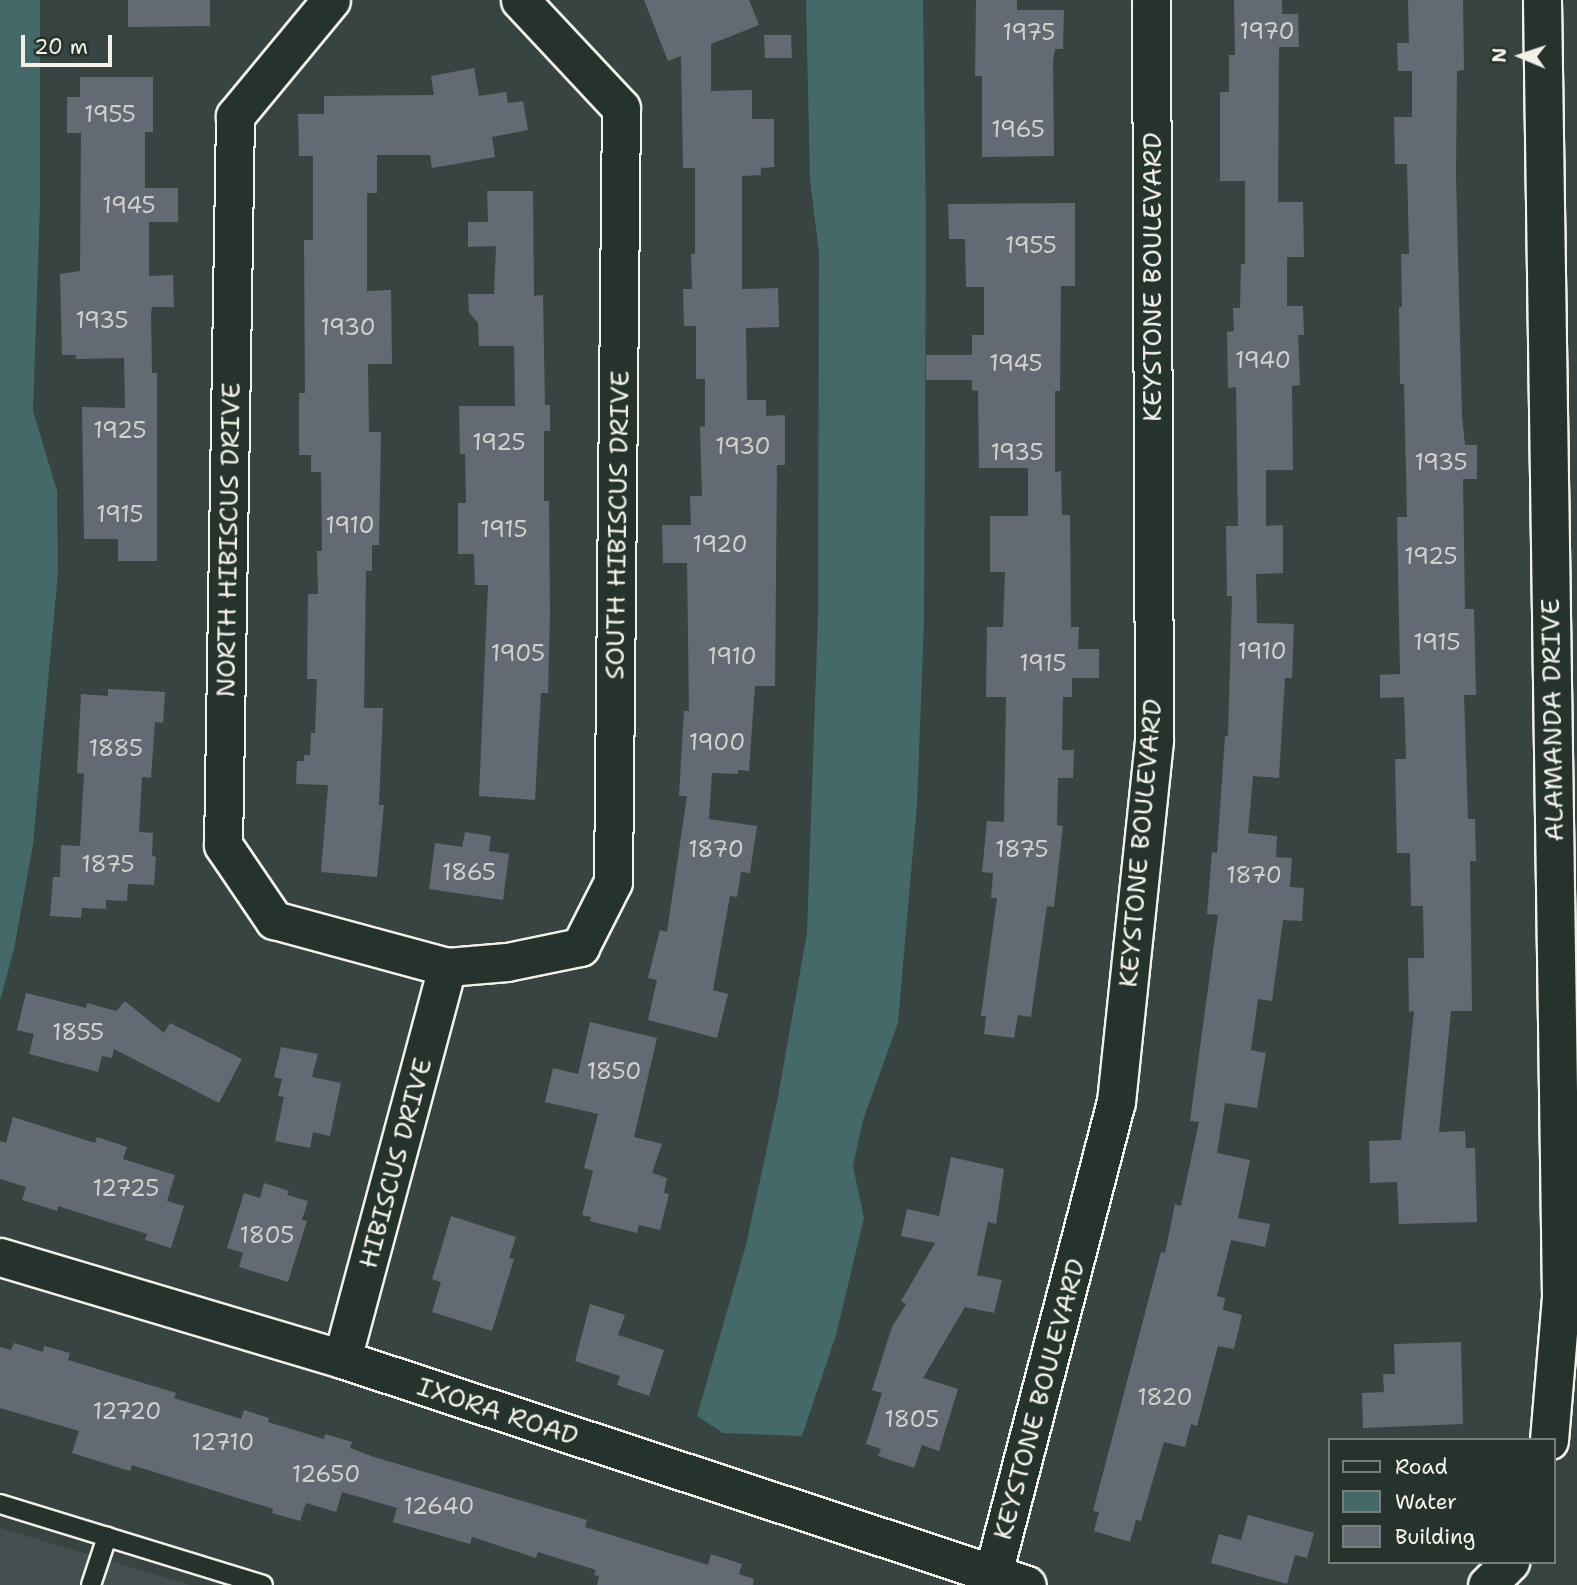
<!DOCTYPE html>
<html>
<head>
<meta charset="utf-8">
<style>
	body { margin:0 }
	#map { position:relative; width:1577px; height:1585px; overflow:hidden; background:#384442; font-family:"Shantell Sans",sans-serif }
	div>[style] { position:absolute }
	.built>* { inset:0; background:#454f51 }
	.water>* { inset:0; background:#446968 }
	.building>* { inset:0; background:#636a74 }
	.roads { filter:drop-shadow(2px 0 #f4f1e8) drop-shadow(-2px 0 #f4f1e8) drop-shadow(0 2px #f4f1e8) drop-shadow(0 -2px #f4f1e8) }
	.service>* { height:18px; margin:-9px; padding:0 9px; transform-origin:9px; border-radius:9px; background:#26332d }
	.minor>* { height:37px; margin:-18.5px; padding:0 18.5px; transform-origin:18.5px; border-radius:18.5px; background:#26332d }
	span { translate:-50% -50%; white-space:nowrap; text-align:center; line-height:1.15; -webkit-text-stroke:5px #26332d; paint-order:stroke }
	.number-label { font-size:23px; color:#d0cfcb }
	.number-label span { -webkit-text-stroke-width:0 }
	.street-label { font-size:26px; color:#f4f1e8 }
	.legend { position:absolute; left:1328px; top:1438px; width:228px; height:126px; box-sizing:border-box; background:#26332d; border:2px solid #787f78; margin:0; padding:9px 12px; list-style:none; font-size:21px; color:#f4f1e8 }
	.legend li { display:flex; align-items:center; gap:14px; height:35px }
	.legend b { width:35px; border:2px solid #787f78 }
	.north { position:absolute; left:1486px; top:21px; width:70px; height:70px; -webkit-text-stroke:5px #26332d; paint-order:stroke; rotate:272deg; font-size:19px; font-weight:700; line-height:28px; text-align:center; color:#f4f1e8 }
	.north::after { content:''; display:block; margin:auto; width:24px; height:32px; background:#f4f1e8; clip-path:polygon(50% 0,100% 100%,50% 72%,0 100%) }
	.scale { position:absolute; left:21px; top:35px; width:91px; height:32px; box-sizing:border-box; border:4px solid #f4f1e8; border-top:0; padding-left:9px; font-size:21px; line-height:24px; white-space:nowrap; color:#f4f1e8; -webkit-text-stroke:5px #26332d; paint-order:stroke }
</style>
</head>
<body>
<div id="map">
	<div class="built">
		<i style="clip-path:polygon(0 1528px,190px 1585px,0 1585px)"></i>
	</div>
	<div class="water">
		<i style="clip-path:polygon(0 0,40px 0,40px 204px,33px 411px,57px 491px,58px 573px,33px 844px,14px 949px,0 1001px)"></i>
		<i style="clip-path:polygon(806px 0,923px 0,926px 226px,924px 623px,917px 804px,898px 1023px,863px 1120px,853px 1166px,864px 1218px,836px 1335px,802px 1436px,723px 1433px,697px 1416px,746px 1245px,778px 1097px,807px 933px,818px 616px,819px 254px,810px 179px)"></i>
	</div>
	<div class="building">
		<i style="clip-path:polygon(128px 0,210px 0,210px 26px,128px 27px)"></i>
		<i style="clip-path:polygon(644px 0,749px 0,759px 25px,711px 44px,711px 91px,752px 90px,752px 119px,774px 119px,774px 167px,761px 168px,761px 175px,742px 176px,742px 289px,778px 288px,779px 327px,746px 328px,747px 400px,766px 400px,766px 416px,785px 415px,785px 465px,777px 465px,775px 686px,755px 686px,749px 771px,738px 770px,738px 774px,712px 773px,709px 819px,757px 826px,750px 873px,741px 872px,737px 897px,730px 896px,713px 990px,728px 994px,717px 1038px,648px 1020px,657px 980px,648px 978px,660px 930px,667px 932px,687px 796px,679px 796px,684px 711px,689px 711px,687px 563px,663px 563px,662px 525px,691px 525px,690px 496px,702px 496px,700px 427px,705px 426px,705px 379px,696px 379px,696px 326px,684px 326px,683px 289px,692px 289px,691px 254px,695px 254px,695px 168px,683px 168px,681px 56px,668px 61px)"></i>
		<i style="clip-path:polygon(976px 0,1017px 0,1017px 10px,1064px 10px,1063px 49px,1055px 49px,1053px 61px,1054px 156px,982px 157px,982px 76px,975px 76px)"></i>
		<i style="clip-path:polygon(1234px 0,1282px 0,1282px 14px,1298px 14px,1299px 47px,1279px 47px,1278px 202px,1303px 202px,1304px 257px,1287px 257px,1287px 306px,1303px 306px,1304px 335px,1298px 335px,1300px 385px,1292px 386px,1293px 470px,1266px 470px,1266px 526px,1283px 525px,1283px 573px,1256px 574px,1257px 623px,1294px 624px,1292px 678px,1285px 678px,1279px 778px,1253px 776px,1248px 833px,1277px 836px,1276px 857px,1292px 858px,1290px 887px,1304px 888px,1302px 921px,1283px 920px,1272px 1001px,1258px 999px,1251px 1050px,1266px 1053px,1257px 1108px,1225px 1103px,1217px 1153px,1250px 1160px,1238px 1218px,1270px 1224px,1265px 1247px,1231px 1240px,1217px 1296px,1225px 1298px,1223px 1310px,1242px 1315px,1234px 1349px,1218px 1346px,1197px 1426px,1191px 1424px,1185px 1447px,1164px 1442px,1141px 1521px,1136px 1520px,1130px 1542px,1094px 1531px,1099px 1512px,1093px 1511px,1161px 1252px,1165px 1253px,1175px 1204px,1181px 1206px,1199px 1122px,1190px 1121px,1218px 915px,1207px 914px,1212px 852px,1217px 853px,1225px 736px,1228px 736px,1232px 596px,1227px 596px,1226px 526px,1238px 526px,1236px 387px,1228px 388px,1227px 332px,1234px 331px,1233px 308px,1240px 308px,1241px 264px,1245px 264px,1245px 181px,1220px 181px,1220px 92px,1229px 92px,1229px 55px,1235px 55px)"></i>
		<i style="clip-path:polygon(1408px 0,1463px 0,1464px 70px,1457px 71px,1456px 175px,1462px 416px,1465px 445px,1477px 445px,1477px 479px,1463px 479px,1465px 609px,1474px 609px,1476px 695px,1464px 695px,1468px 819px,1475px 819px,1476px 861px,1470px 861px,1472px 1011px,1451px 1011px,1439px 1132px,1465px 1131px,1466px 1148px,1475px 1148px,1477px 1222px,1399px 1224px,1397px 1182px,1370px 1183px,1369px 1141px,1401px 1140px,1414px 1011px,1409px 1012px,1408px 958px,1424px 958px,1423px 906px,1411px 906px,1410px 853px,1397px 853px,1395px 759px,1406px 759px,1404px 697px,1380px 698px,1380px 675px,1400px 674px,1397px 517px,1407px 517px,1404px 384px,1400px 384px,1399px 307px,1402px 307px,1401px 254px,1409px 254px,1407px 164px,1395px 164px,1394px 117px,1412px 117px,1412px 71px,1398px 71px,1397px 43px,1409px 43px)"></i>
		<i style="clip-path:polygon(764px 35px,791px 35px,792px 58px,765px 58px)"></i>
		<i style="clip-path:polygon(474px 68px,479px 96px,506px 92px,508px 103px,523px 101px,528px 130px,492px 137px,495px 157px,432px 168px,430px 155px,377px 155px,377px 193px,367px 193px,367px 291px,391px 290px,392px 364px,368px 364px,369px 432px,381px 432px,379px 545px,372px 545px,372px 571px,366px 571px,364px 708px,383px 708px,379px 805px,384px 805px,377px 877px,321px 872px,328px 785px,296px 784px,297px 761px,304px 761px,304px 755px,310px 755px,311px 733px,315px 733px,317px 679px,307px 679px,308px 594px,318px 594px,317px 551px,322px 551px,321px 472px,311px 472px,311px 455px,299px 455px,299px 393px,305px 393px,304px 240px,313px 240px,313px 156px,299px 156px,298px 114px,324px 114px,324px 96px,434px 95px,431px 76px)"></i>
		<i style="clip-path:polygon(80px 77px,153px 77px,153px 132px,145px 132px,145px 188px,178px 188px,178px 222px,149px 222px,149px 276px,173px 275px,174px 307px,152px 307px,151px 314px,152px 373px,157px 373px,157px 561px,118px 561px,118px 539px,84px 539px,82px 407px,125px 408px,124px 358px,76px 359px,76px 355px,62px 355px,60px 274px,80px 271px,81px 133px,67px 133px,67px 97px,80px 97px)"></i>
		<i style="clip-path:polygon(487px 191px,533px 191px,534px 296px,543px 295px,545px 405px,550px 405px,550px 431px,544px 431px,544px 501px,549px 501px,550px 613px,548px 693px,541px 693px,535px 800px,479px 796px,488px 585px,475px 585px,474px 554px,458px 554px,458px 503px,466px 503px,465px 454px,460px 454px,459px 406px,515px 406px,514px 346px,479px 346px,478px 323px,469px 312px,468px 294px,494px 294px,496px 246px,468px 247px,468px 222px,488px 222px)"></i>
		<i style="clip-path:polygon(1075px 203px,1075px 286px,1061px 286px,1060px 391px,1055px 391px,1055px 472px,1061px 471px,1062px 515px,1070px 515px,1071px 627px,1079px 627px,1078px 649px,1099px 649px,1099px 678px,1072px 678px,1072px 697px,1063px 697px,1062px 750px,1074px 750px,1073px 778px,1058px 778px,1057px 825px,1063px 826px,1054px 907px,1047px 906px,1031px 1017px,1018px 1015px,1014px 1038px,984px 1034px,986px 1016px,981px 1016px,997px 898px,991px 898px,993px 873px,982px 872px,987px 821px,1004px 822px,1006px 697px,986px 697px,987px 627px,1003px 627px,1005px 572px,990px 572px,990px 516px,1028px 516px,1028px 468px,979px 468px,978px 391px,972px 390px,972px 380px,926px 380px,926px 355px,972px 355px,972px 335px,984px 335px,984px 287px,966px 287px,965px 239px,949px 239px,948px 204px)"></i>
		<i style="clip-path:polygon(108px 689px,165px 692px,163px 723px,155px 722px,151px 778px,142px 777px,139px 832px,153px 833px,152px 856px,156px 857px,154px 885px,128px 884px,127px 901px,106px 900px,106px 909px,82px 908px,81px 918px,50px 916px,53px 877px,60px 877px,61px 845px,80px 846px,84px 774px,77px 773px,81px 694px,108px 696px)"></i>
		<i style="clip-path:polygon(465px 832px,491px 836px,489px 851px,509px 854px,503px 900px,429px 889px,435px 843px,462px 847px)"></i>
		<i style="clip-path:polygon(26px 993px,86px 1008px,87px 1003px,116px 1011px,125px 1001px,164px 1033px,170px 1023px,242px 1059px,219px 1103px,114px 1049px,112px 1058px,102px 1056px,98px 1072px,29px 1054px,34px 1034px,17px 1030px)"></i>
		<i style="clip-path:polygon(590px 1022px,657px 1038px,634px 1137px,662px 1144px,652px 1173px,667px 1178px,664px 1193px,669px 1194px,660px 1230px,639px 1225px,637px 1233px,590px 1221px,591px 1217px,582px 1215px,593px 1171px,584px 1168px,598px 1114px,545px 1102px,553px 1068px,578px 1074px)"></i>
		<i style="clip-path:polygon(281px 1047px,318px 1054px,312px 1077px,341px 1083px,330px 1136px,313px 1132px,310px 1148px,275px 1141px,284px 1097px,278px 1096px,282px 1079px,274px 1077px)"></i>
		<i style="clip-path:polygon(13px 1117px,95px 1143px,97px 1137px,127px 1147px,123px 1159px,175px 1175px,167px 1201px,184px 1206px,171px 1248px,145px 1240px,147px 1234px,58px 1206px,57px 1211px,22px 1200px,26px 1187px,0 1179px,0 1141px,6px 1143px)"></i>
		<i style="clip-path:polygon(951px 1157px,1004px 1169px,996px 1224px,988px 1222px,977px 1275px,1002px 1280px,994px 1313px,965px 1307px,923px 1378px,958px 1389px,939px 1451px,922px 1445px,914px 1468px,878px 1456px,881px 1449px,866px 1444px,882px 1393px,872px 1390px,892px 1327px,906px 1304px,901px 1301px,935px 1243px,901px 1236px,907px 1209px,939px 1216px)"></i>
		<i style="clip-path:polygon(264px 1183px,289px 1191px,287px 1195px,308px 1201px,302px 1220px,307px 1221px,288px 1282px,239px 1267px,243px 1253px,227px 1248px,244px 1193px,260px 1198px)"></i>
		<i style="clip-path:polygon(451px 1216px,516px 1237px,509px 1258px,514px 1259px,492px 1331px,432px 1312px,441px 1282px,432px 1279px)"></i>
		<i style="clip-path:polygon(590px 1304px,625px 1315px,618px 1335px,664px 1350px,649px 1396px,617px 1385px,620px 1376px,575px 1361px)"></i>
		<i style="clip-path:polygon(1461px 1342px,1463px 1424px,1363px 1428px,1362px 1393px,1384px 1392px,1383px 1374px,1395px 1374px,1394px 1344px)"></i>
		<i style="clip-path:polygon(14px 1343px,43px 1352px,44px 1346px,70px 1353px,68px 1360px,176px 1393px,174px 1398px,241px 1419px,244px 1410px,269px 1418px,268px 1422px,324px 1439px,325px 1434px,352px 1442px,350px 1448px,374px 1457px,587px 1520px,585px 1527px,708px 1565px,711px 1554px,742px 1564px,739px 1574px,754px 1579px,753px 1585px,597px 1585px,599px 1576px,594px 1575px,596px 1570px,538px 1552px,536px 1558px,472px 1537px,470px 1544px,393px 1522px,397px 1508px,342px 1492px,336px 1512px,306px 1503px,300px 1521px,272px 1513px,273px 1509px,132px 1465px,130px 1471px,72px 1453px,79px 1431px,0 1408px,0 1347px,11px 1350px)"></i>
		<i style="clip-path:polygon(1248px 1515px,1314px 1533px,1307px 1558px,1295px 1555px,1287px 1584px,1211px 1563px,1219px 1534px,1241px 1540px)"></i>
	</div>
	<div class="roads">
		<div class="service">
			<i style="left:0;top:1504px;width:275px;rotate:17.1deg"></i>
			<i style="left:91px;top:1585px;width:51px;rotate:-71.6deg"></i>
		</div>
		<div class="minor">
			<i style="left:331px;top:0;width:151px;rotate:129.6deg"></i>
			<i style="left:235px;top:116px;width:729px;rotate:90.94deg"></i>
			<i style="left:223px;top:845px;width:91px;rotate:55.8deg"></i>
			<i style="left:274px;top:920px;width:179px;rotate:15.2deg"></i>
			<i style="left:447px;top:967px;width:60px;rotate:-4.8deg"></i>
			<i style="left:507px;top:962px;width:75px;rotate:-11.6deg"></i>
			<i style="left:580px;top:947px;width:73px;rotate:-63.1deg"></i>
			<i style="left:613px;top:882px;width:774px;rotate:-89.41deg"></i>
			<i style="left:621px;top:108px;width:148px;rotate:-133.1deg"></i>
			<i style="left:1542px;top:0;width:1297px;rotate:89.16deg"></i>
			<i style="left:1561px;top:1297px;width:144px;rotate:94.8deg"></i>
			<i style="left:0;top:1257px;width:357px;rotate:16.6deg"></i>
			<i style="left:342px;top:1359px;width:721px;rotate:18.26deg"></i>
			<i style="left:342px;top:1359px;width:406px;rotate:-75deg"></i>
			<i style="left:990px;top:1585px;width:499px;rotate:-75.4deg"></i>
			<i style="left:1116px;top:1102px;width:363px;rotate:-84deg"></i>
			<i style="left:1154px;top:741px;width:741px;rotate:-90.23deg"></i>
			<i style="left:1487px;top:1585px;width:33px;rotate:-45deg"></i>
		</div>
	</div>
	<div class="number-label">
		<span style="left:1267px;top:31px">1970</span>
		<span style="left:1029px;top:32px">1975</span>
		<span style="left:110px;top:114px">1955</span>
		<span style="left:1018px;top:129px">1965</span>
		<span style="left:129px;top:205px">1945</span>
		<span style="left:1031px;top:245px">1955</span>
		<span style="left:102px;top:320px">1935</span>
		<span style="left:348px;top:327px">1930</span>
		<span style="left:1263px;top:360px">1940</span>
		<span style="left:1016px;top:363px">1945</span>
		<span style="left:120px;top:430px">1925</span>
		<span style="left:499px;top:442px">1925</span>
		<span style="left:743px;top:446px">1930</span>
		<span style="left:1017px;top:452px">1935</span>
		<span style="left:1441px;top:462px">1935</span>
		<span style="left:120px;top:514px">1915</span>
		<span style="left:350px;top:525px">1910</span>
		<span style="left:504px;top:529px">1915</span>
		<span style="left:720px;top:544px">1920</span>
		<span style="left:1431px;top:556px">1925</span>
		<span style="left:1437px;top:642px">1915</span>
		<span style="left:1262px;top:651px">1910</span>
		<span style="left:518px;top:653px">1905</span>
		<span style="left:732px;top:656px">1910</span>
		<span style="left:1043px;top:663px">1915</span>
		<span style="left:717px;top:742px">1900</span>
		<span style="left:116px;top:748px">1885</span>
		<span style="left:716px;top:849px">1870</span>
		<span style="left:1022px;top:849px">1875</span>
		<span style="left:108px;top:864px">1875</span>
		<span style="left:469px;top:872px">1865</span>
		<span style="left:1254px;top:875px">1870</span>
		<span style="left:78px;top:1032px">1855</span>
		<span style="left:614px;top:1071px">1850</span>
		<span style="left:126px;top:1188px">12725</span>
		<span style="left:267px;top:1235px">1805</span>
		<span style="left:1165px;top:1397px">1820</span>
		<span style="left:127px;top:1411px">12720</span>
		<span style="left:912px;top:1419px">1805</span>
		<span style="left:223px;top:1442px">12710</span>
		<span style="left:326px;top:1474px">12650</span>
		<span style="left:439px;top:1506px">12640</span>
	</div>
	<div class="street-label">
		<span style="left:1152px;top:277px;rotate:-90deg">KEYSTONE BOULEVARD</span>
		<span style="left:617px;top:525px;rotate:-89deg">SOUTH HIBISCUS DRIVE</span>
		<span style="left:228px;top:540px;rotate:-89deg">NORTH HIBISCUS DRIVE</span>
		<span style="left:1552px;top:720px;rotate:-91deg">ALAMANDA DRIVE</span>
		<span style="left:1140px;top:843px;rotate:-85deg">KEYSTONE BOULEVARD</span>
		<span style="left:395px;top:1163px;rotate:-75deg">HIBISCUS DRIVE</span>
		<span style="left:1039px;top:1399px;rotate:-75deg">KEYSTONE BOULEVARD</span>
		<span style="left:498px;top:1411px;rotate:18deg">IXORA ROAD</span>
	</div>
	<ul class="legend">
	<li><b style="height:9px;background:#26332d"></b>Road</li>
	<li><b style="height:19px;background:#446968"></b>Water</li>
	<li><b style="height:19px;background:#636a74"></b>Building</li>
	</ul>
	<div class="north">N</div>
	<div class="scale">20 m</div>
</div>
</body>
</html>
